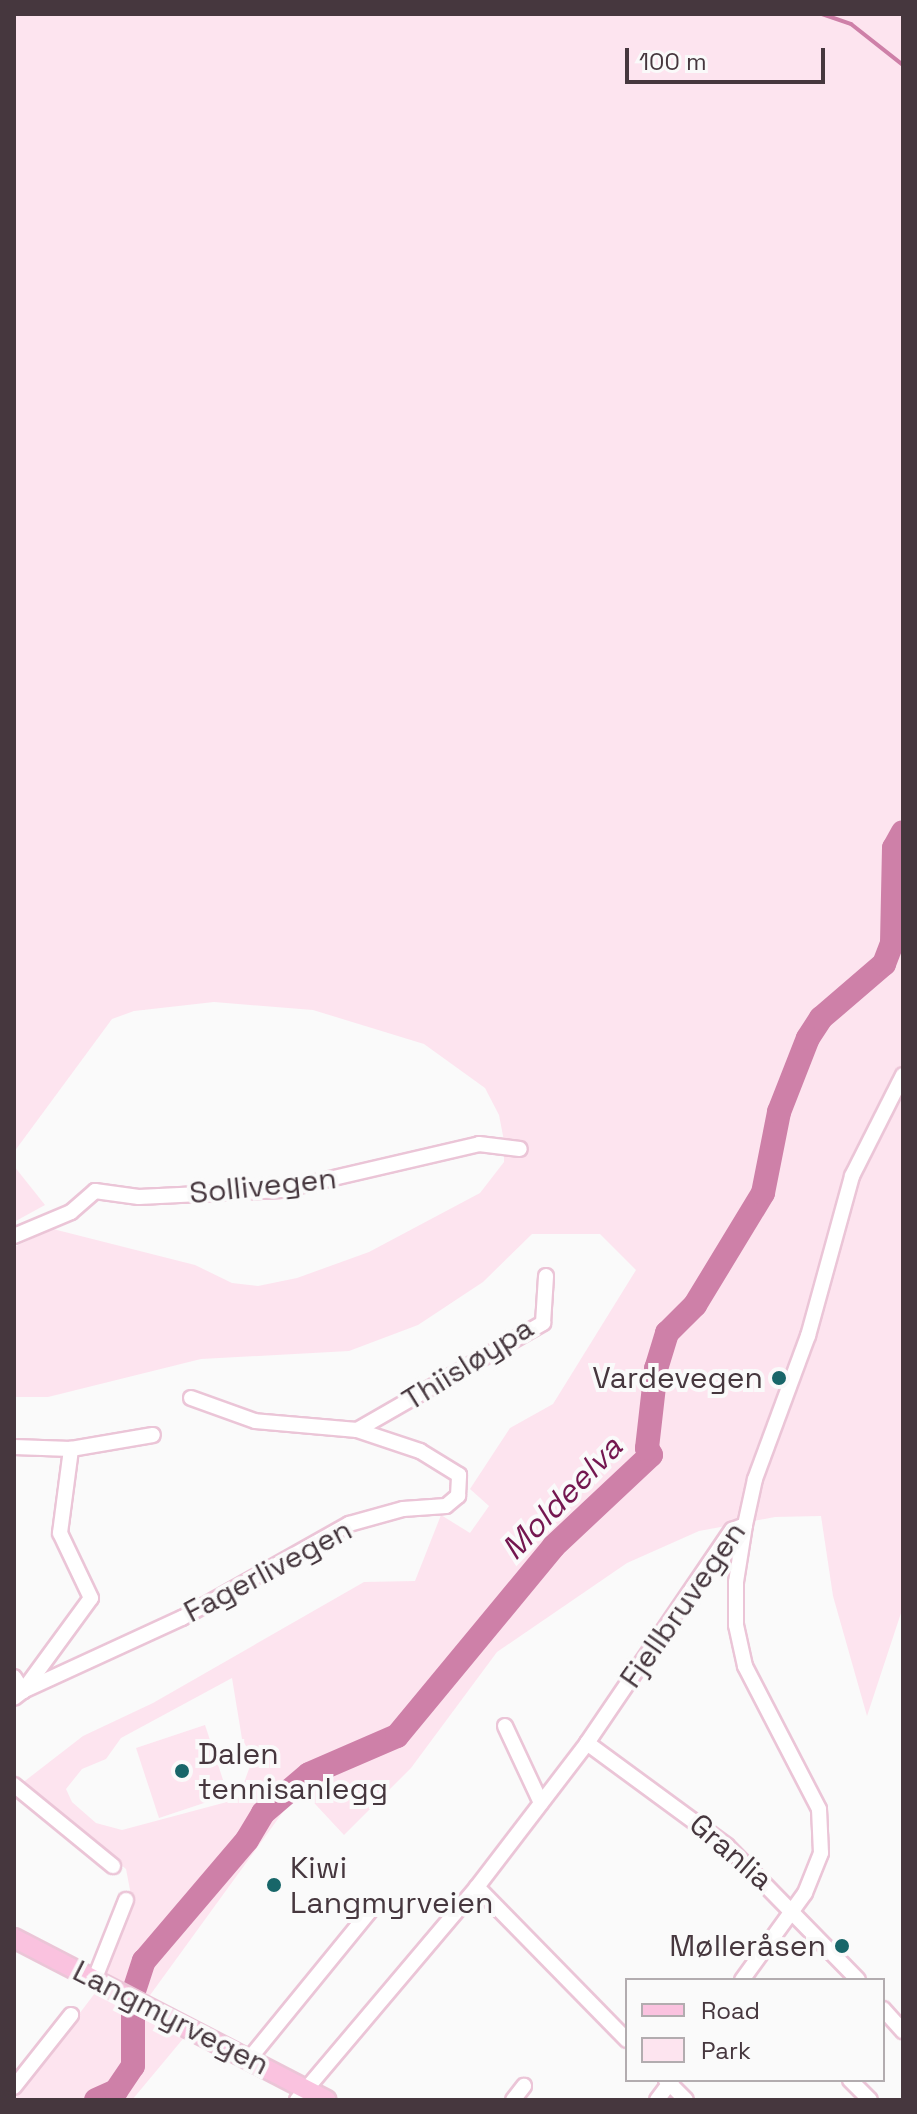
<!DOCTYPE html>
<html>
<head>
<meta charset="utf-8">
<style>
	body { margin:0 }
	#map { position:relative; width:917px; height:2114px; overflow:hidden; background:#fafafa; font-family:"Space Grotesk",sans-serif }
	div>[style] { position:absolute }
	.green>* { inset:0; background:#fde4ef }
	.stream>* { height:4px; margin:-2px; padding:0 2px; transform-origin:2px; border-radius:2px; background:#ce80a8 }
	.river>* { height:24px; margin:-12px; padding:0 12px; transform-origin:12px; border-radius:12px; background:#ce80a8 }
	.roads { filter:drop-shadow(2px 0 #ebc5d7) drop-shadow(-2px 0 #ebc5d7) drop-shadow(0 2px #ebc5d7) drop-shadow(0 -2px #ebc5d7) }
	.minor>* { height:14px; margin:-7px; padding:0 7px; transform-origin:7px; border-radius:7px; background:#fff }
	.major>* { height:18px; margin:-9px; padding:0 9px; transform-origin:9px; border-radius:9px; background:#fac2df }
	.dots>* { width:22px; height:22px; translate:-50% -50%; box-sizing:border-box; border:4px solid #fafafa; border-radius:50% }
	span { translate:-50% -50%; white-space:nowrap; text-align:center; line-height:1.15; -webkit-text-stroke:8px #fafafa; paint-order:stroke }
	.street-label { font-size:30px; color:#46373e }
	.poi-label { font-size:30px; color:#46373e }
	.right { translate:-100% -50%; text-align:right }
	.left { translate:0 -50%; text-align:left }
	.water-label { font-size:32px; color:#741750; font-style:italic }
	.frame { position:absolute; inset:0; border:16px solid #46373e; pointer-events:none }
	.legend { position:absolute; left:625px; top:1978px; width:260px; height:104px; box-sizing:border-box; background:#fafafa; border:2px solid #b2acaf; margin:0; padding:10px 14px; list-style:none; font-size:24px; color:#46373e }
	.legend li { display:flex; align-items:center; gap:16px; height:40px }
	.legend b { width:40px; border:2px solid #b2acaf }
	.scale { position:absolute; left:625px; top:48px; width:200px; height:36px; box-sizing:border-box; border:4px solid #46373e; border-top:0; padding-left:10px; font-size:24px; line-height:28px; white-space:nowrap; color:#46373e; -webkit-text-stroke:6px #fafafa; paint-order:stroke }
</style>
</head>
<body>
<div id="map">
	<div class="green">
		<i style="clip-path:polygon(evenodd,14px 14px,903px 14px,903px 1607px,867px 1716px,833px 1596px,821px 1516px,775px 1517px,699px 1531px,627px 1563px,497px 1652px,411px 1768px,344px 1835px,303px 1791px,296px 1794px,140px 2009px,187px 2034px,132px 2100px,14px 2100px,95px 1993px,130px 1890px,126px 1869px,21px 1784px,83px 1736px,153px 1703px,364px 1582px,415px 1581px,441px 1515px,470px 1533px,489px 1506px,470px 1489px,510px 1428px,553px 1404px,636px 1270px,600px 1234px,532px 1234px,483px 1282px,418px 1325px,349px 1351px,201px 1359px,48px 1397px,14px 1397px,14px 1247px,53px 1229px,195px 1265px,232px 1283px,258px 1286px,297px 1278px,369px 1252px,480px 1193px,504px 1162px,504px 1141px,499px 1115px,485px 1088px,424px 1044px,313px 1010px,214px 1002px,134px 1011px,112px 1019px,14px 1152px,14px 14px,232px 1678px,242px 1739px,253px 1758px,238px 1799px,122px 1830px,96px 1823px,72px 1802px,66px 1789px,82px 1769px,106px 1759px,121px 1738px,232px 1678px)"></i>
		<i style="clip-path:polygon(14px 1166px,45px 1205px,14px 1222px)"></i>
		<i style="clip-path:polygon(205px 1725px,228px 1795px,159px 1818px,136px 1748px)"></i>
	</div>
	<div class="stream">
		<i style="left:822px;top:14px;width:31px;rotate:19deg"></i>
		<i style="left:851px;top:24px;width:66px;rotate:38.3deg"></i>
	</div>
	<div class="river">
		<i style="left:96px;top:2100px;width:22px;rotate:-24deg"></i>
		<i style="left:116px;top:2091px;width:30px;rotate:-56deg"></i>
		<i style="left:133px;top:2066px;width:72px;rotate:-90deg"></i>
		<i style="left:133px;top:1994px;width:35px;rotate:-72deg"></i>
		<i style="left:144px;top:1961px;width:159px;rotate:-49.6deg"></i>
		<i style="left:247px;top:1840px;width:31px;rotate:-59deg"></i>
		<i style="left:263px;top:1813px;width:60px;rotate:-40.3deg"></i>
		<i style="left:309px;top:1774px;width:96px;rotate:-23.4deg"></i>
		<i style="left:397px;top:1736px;width:246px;rotate:-50.4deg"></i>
		<i style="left:554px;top:1546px;width:133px;rotate:-43.2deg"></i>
		<i style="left:651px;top:1455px;width:8px;rotate:-120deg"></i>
		<i style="left:647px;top:1448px;width:80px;rotate:-83.5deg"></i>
		<i style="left:656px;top:1369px;width:38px;rotate:-73deg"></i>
		<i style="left:667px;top:1333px;width:40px;rotate:-45deg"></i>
		<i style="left:695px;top:1305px;width:131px;rotate:-58.7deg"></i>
		<i style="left:763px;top:1193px;width:83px;rotate:-78.8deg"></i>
		<i style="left:779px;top:1112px;width:79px;rotate:-68.6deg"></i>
		<i style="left:808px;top:1038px;width:24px;rotate:-57deg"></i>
		<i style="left:821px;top:1018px;width:83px;rotate:-40.6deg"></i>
		<i style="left:884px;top:964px;width:22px;rotate:-69deg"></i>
		<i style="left:892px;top:943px;width:95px;rotate:-88.8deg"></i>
		<i style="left:894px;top:848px;width:18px;rotate:-61deg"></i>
	</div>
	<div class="roads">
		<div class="minor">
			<i style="left:14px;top:1236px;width:62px;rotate:-22.8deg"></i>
			<i style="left:71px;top:1212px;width:32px;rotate:-41deg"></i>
			<i style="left:95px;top:1191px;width:44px;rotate:7.8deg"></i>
			<i style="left:139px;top:1197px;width:143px;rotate:-2.8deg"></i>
			<i style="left:282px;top:1190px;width:202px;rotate:-13.1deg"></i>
			<i style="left:479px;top:1144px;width:41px;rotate:7deg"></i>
			<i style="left:357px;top:1430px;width:215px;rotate:-29.9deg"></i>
			<i style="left:543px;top:1323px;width:47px;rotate:-86.3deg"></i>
			<i style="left:14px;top:1447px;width:57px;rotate:2deg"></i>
			<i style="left:71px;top:1449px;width:83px;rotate:-9.7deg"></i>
			<i style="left:14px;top:1677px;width:17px;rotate:57deg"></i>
			<i style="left:23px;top:1691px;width:11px;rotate:142deg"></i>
			<i style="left:23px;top:1691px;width:175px;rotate:-24.7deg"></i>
			<i style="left:182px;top:1618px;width:192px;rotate:-29.4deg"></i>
			<i style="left:349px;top:1524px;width:56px;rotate:-15.5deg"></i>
			<i style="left:403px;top:1509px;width:43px;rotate:-4deg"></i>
			<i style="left:446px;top:1506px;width:16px;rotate:-40deg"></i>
			<i style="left:458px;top:1496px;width:21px;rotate:-87deg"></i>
			<i style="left:459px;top:1475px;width:46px;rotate:-148.4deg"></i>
			<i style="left:420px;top:1451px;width:66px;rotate:-161.6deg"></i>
			<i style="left:357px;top:1430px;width:102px;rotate:-175deg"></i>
			<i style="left:255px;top:1421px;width:68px;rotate:-160.2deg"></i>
			<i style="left:23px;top:1691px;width:115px;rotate:-53.8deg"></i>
			<i style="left:91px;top:1598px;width:72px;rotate:-115.5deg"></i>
			<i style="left:60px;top:1533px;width:85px;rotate:-82.5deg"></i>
			<i style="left:505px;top:1726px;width:85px;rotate:64.9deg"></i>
			<i style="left:587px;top:1743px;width:174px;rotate:36.3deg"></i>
			<i style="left:727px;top:1846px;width:187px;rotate:45.6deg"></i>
			<i style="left:14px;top:1785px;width:128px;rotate:39.3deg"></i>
			<i style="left:477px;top:1887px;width:214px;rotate:45.6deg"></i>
			<i style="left:95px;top:1978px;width:84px;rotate:-68.3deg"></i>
			<i style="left:742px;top:1980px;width:107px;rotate:-54.1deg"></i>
			<i style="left:805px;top:1893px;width:43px;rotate:-68.2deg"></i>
			<i style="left:821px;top:1853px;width:44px;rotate:-92.6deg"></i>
			<i style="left:819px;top:1809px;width:161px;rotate:-117.4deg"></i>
			<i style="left:745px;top:1666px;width:42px;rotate:-102.4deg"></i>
			<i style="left:736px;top:1625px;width:43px;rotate:-90deg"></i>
			<i style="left:736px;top:1582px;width:58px;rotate:-81deg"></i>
			<i style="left:745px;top:1525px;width:47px;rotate:-77.7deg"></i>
			<i style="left:755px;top:1479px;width:153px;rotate:-69.7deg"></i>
			<i style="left:808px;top:1336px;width:166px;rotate:-74.6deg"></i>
			<i style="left:852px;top:1176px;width:113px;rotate:-63.2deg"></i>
			<i style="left:883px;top:2009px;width:30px;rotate:48deg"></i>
			<i style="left:250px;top:2058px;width:198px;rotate:-50.8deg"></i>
			<i style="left:666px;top:2080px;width:28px;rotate:45deg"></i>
			<i style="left:850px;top:2080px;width:28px;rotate:45deg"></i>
			<i style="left:14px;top:2087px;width:92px;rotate:-51.6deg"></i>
			<i style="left:297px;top:2100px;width:279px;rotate:-49.8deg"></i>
			<i style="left:477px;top:1887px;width:181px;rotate:-52.6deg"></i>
			<i style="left:587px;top:1743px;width:258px;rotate:-55.8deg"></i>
			<i style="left:732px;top:1530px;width:14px;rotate:-21deg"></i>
			<i style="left:513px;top:2100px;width:18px;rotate:-52deg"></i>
			<i style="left:657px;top:2100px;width:25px;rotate:-53deg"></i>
		</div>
		<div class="major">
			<i style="left:14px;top:1938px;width:352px;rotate:27.4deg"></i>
		</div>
	</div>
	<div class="dots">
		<i style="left:779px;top:1378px;background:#186669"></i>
		<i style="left:182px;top:1771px;background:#186669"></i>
		<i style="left:274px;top:1885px;background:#186669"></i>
		<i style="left:842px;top:1946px;background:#186669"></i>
	</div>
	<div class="street-label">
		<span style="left:263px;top:1186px;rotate:-6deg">Sollivegen</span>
		<span style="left:468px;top:1364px;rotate:-32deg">Thiisløypa</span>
		<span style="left:268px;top:1571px;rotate:-28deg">Fagerlivegen</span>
		<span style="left:683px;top:1605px;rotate:-55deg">Fjellbruvegen</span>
		<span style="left:731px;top:1852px;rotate:41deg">Granlia</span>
		<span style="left:171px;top:2018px;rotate:27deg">Langmyrvegen</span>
	</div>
	<div class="poi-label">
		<span class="right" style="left:763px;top:1378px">Vardevegen</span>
		<span class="left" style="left:198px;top:1771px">Dalen<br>tennisanlegg</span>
		<span class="left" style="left:290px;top:1885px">Kiwi<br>Langmyrveien</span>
		<span class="right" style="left:826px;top:1946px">Mølleråsen</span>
	</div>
	<div class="water-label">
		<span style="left:562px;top:1498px;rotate:-46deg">Moldeelva</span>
	</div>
	<div class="frame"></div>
	<ul class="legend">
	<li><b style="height:10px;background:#fac2df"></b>Road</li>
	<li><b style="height:22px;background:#fde4ef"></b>Park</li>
	</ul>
	<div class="scale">100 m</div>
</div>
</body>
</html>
